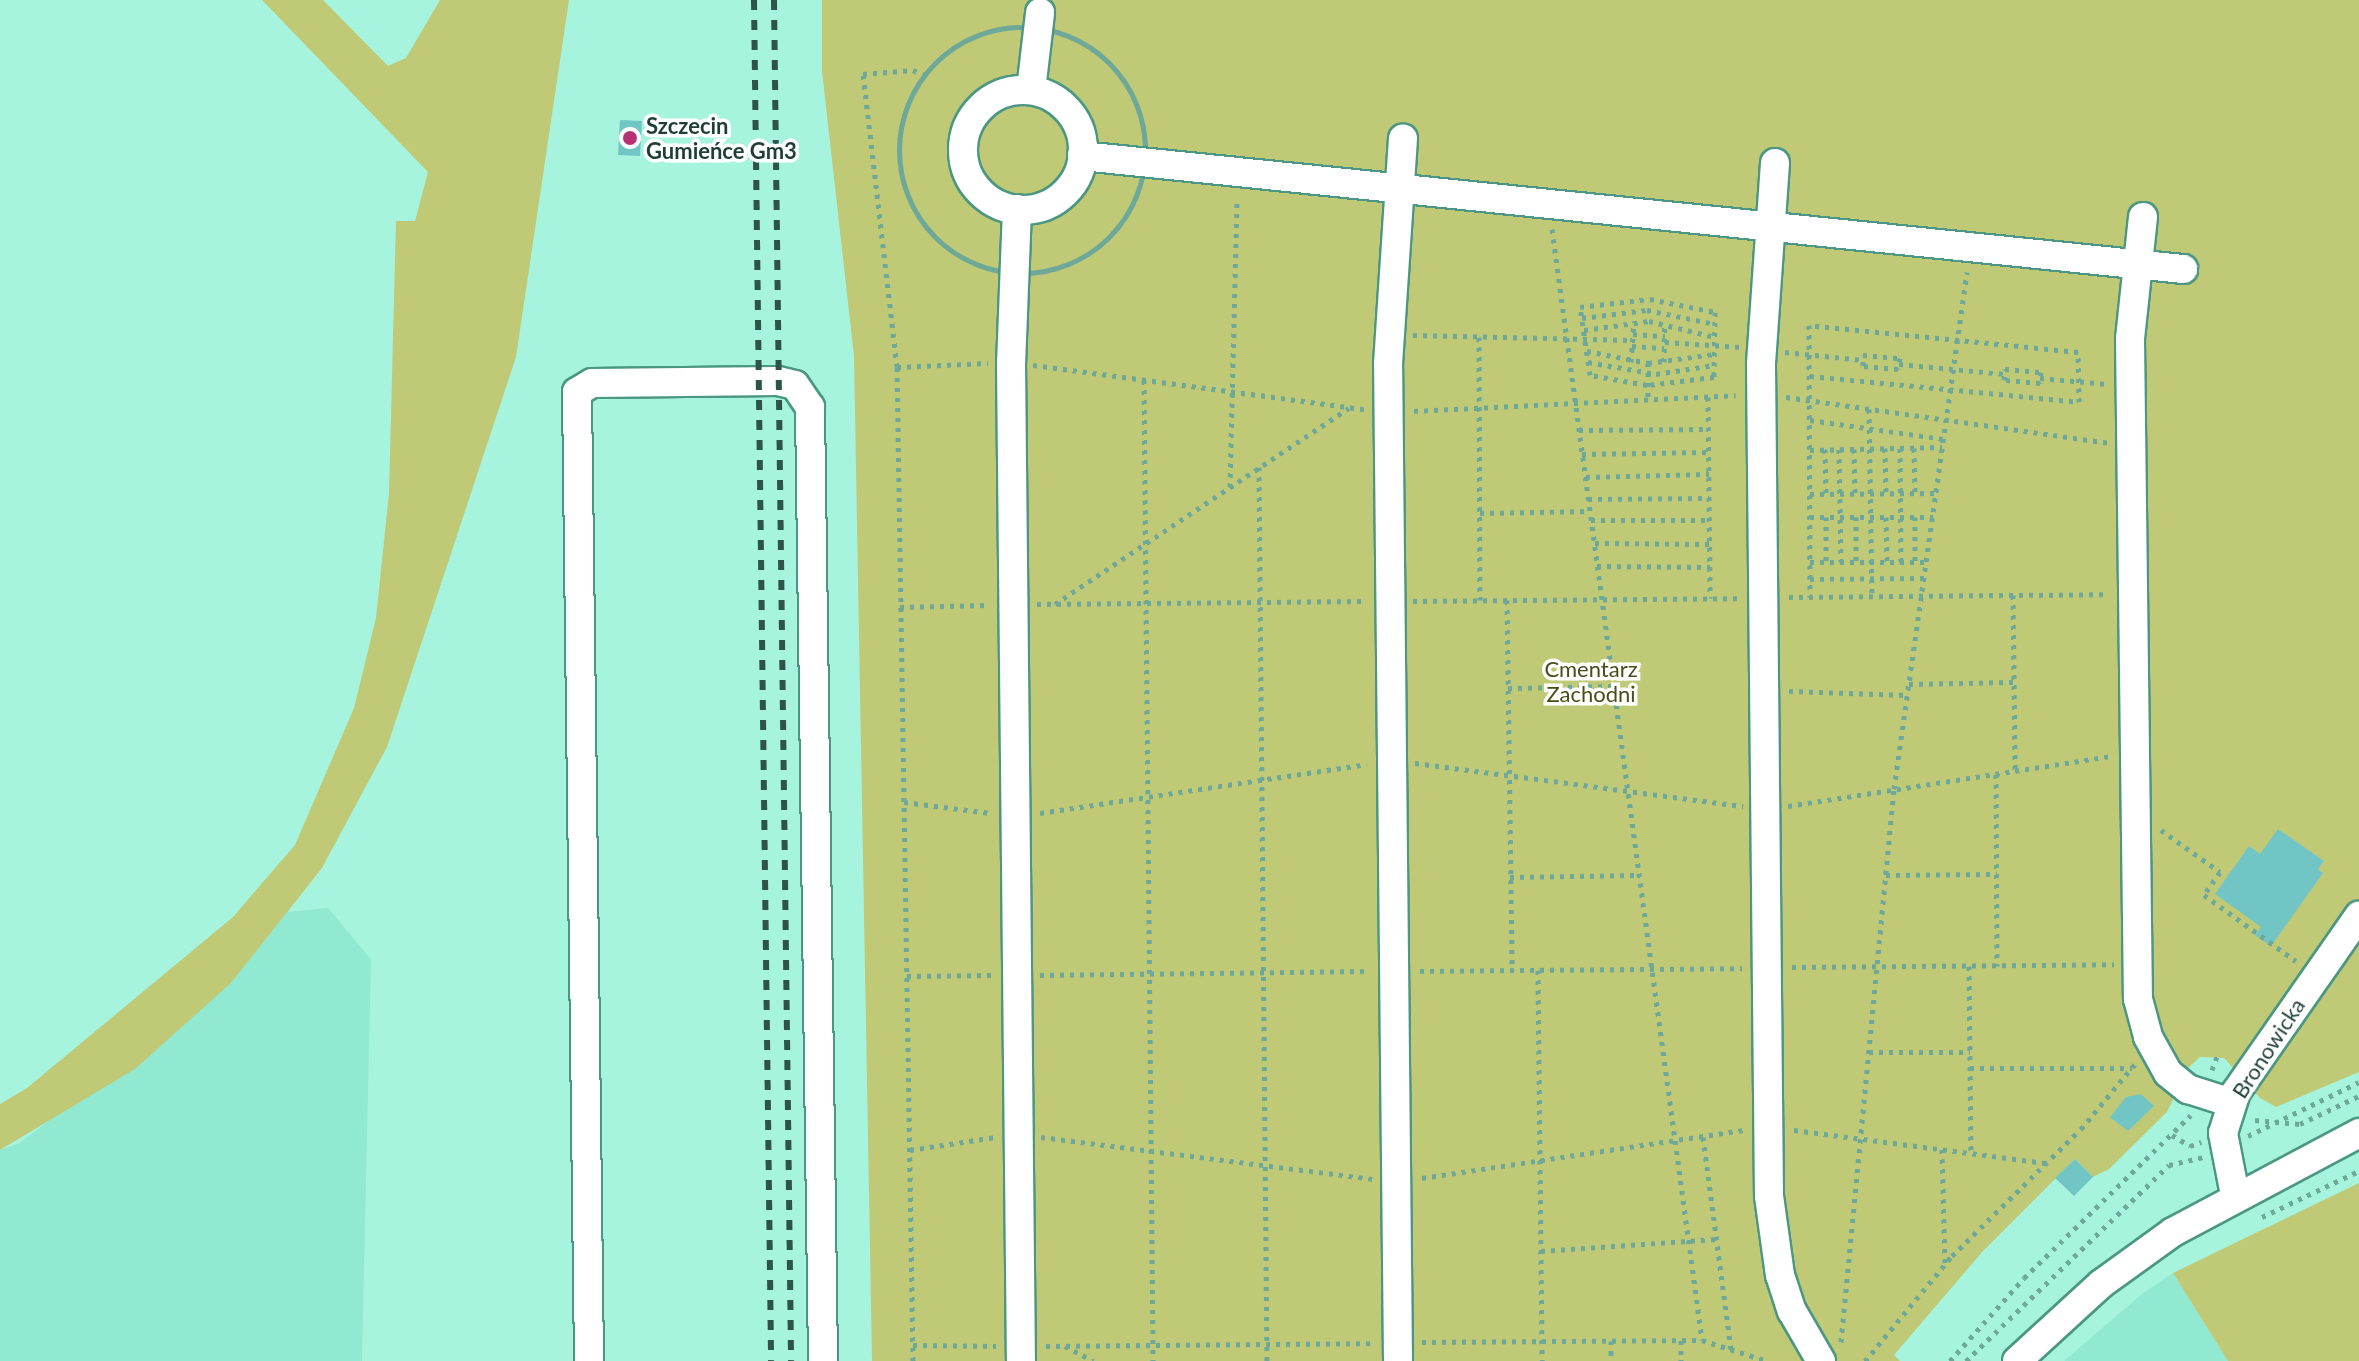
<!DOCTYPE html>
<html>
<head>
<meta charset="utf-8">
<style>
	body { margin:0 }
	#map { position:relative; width:2359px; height:1361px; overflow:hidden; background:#a7f4de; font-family:Lato,sans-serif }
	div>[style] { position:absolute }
	.built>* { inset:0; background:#92e9d1 }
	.green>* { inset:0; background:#bfc976 }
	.building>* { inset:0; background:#71c6c5 }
	.path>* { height:5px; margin-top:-2.5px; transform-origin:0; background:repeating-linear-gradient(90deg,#6ea898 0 4px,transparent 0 10px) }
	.path>.ring { margin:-2.5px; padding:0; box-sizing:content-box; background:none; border:5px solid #6ea898; border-radius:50% }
	.roads { filter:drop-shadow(2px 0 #4b9783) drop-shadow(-2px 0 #4b9783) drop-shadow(0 2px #4b9783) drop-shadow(0 -2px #4b9783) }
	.minor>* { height:28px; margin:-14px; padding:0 14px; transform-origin:14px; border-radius:14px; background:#fff }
	.minor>.ring { margin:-14px; padding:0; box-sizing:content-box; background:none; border:28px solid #fff; border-radius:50% }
	.rail>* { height:6px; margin-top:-3px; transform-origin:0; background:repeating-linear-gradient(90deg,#2e544a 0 10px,transparent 0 20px) }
	.dots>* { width:22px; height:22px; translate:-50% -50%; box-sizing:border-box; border:4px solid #fff; border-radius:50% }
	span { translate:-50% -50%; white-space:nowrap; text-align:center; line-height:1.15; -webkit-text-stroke:7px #fff; paint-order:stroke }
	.poi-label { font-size:22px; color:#1e3e36; font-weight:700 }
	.left { translate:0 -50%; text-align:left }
	.park-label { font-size:22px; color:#494e19 }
	.street-label { font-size:22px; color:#1e3e36 }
</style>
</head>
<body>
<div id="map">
	<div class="built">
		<i style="clip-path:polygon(328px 908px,371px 959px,362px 1361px,0 1361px,0 1150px,18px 1144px,231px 983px,287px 912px)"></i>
		<i style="clip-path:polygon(2173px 1273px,2228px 1361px,2064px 1361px,2143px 1293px)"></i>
	</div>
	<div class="green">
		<i style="clip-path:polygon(262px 0,323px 0,388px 66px,406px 58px,440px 0,569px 0,516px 357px,387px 747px,322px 868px,231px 983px,135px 1069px,0 1150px,0 1104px,27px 1088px,233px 917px,295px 845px,354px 708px,376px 618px,389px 493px,396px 221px,415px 221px,428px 172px)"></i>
		<i style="clip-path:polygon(822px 0,2359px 0,2359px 1072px,2276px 1107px,2260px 1098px,2224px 1058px,2200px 1057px,2189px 1067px,2167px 1112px,2109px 1169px,2093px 1177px,2075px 1159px,1983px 1251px,1894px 1355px,1900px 1361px,872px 1361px,854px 356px,822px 71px)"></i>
		<i style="clip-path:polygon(2359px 1183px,2359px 1361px,2228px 1361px,2173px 1273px)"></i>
	</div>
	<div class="building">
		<i style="clip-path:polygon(620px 120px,642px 121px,640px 156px,618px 155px)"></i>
		<i style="clip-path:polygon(2278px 829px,2324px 861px,2318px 869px,2323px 873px,2271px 946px,2255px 935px,2261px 927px,2215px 894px,2249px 846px,2260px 854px)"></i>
		<i style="clip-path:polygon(2141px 1094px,2154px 1106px,2128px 1131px,2110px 1117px,2126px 1097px)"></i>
		<i style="clip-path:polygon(2075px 1159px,2093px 1177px,2074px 1196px,2055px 1178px)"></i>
	</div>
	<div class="path">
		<i class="ring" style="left:899px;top:27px;width:241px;height:241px"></i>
		<i style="left:1552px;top:229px;width:1121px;rotate:82.31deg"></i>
		<i style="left:1650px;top:299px;width:66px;rotate:11.3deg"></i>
		<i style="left:1715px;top:312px;width:65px;rotate:90.9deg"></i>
		<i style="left:1714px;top:377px;width:67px;rotate:173.2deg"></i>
		<i style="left:1647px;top:385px;width:58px;rotate:-170deg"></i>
		<i style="left:1590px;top:375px;width:69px;rotate:-98.4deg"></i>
		<i style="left:1580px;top:307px;width:70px;rotate:-6.5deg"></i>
		<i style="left:1582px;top:318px;width:65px;rotate:-7deg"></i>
		<i style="left:1647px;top:310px;width:69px;rotate:11.6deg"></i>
		<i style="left:1584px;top:330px;width:66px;rotate:-7.9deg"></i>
		<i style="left:1649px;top:321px;width:68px;rotate:13.6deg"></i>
		<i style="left:1633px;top:334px;width:32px;rotate:4deg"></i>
		<i style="left:1413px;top:335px;width:220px;rotate:1.3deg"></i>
		<i style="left:1479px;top:337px;width:263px;rotate:89.8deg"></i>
		<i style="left:1665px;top:342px;width:75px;rotate:3.8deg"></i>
		<i style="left:1632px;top:346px;width:32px;rotate:4deg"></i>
		<i style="left:1587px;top:351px;width:62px;rotate:11.1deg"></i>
		<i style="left:1648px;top:363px;width:68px;rotate:-7.7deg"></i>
		<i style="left:1785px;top:352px;width:78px;rotate:5.9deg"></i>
		<i style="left:1863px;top:355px;width:37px;rotate:5deg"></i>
		<i style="left:1900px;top:358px;width:11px;rotate:100deg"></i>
		<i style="left:1898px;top:369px;width:35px;rotate:-175deg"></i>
		<i style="left:1863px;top:366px;width:11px;rotate:-90deg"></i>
		<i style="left:1588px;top:362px;width:69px;rotate:10deg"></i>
		<i style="left:1656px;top:374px;width:59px;rotate:-8.8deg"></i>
		<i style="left:1631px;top:362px;width:41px;rotate:-85.8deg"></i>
		<i style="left:1664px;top:362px;width:39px;rotate:-89deg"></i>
		<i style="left:1648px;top:363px;width:37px;rotate:90deg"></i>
		<i style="left:1899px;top:364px;width:105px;rotate:5.4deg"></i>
		<i style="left:1033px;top:365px;width:334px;rotate:7.6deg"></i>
		<i style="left:897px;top:367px;width:91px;rotate:-2.5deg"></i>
		<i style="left:2005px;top:369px;width:36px;rotate:5deg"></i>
		<i style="left:2041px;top:372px;width:11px;rotate:95deg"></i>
		<i style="left:2040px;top:383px;width:36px;rotate:-175deg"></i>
		<i style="left:2004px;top:380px;width:11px;rotate:-85deg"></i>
		<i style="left:1810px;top:376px;width:270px;rotate:5.5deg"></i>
		<i style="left:2079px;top:402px;width:50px;rotate:-91.1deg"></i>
		<i style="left:2078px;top:352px;width:270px;rotate:-174.3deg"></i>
		<i style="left:1809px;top:325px;width:272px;rotate:89.8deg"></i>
		<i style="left:2040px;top:378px;width:67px;rotate:5.1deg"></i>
		<i style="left:1144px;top:380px;width:981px;rotate:89.47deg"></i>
		<i style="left:1708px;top:397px;width:201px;rotate:89.4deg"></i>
		<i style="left:1786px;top:397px;width:325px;rotate:8.1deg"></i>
		<i style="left:1869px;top:409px;width:187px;rotate:89.1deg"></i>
		<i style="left:1414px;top:411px;width:322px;rotate:-2.8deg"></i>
		<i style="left:1810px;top:420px;width:134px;rotate:8.1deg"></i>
		<i style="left:1579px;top:430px;width:129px;rotate:-0.4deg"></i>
		<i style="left:1885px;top:448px;width:46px;rotate:88.8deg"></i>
		<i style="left:1900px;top:448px;width:114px;rotate:89.5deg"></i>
		<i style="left:1914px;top:448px;width:45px;rotate:88.7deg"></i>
		<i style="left:1825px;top:449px;width:45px;rotate:88.7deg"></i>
		<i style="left:1839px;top:449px;width:113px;rotate:89deg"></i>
		<i style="left:1854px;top:449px;width:45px;rotate:88.7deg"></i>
		<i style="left:1810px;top:450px;width:132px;rotate:-1.3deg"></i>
		<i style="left:1582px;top:454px;width:126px;rotate:-0.9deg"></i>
		<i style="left:1259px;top:467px;width:894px;rotate:89.49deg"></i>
		<i style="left:1586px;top:477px;width:123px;rotate:-1.4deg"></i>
		<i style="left:1230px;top:487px;width:289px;rotate:-88.6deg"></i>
		<i style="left:1810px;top:494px;width:126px;rotate:-0.5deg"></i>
		<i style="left:1588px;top:499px;width:121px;rotate:-0.5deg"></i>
		<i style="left:1480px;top:513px;width:110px;rotate:-1deg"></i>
		<i style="left:1810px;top:517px;width:123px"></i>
		<i style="left:1826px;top:517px;width:45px;rotate:90deg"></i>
		<i style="left:1856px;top:517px;width:45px;rotate:90deg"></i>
		<i style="left:1886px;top:517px;width:45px;rotate:88.7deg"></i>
		<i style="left:1915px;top:517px;width:45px;rotate:90deg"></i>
		<i style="left:1591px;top:520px;width:118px"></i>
		<i style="left:1595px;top:543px;width:115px;rotate:0.5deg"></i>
		<i style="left:1810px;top:562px;width:116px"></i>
		<i style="left:1597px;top:566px;width:113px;rotate:0.5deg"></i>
		<i style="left:1810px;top:579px;width:114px;rotate:-0.5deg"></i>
		<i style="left:2013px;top:595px;width:176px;rotate:89.3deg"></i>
		<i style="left:1789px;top:597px;width:318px;rotate:-0.5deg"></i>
		<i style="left:1507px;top:600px;width:370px;rotate:89.2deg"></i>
		<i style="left:1413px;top:601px;width:326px;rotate:-0.5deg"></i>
		<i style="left:1037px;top:604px;width:330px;rotate:-0.5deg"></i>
		<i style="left:1055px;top:604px;width:353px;rotate:-33.7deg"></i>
		<i style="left:900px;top:607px;width:87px;rotate:-1.3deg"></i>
		<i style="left:1909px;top:684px;width:105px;rotate:-1.1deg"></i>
		<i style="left:1508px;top:688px;width:106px;rotate:-1.1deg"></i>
		<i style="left:1789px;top:691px;width:118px;rotate:1.9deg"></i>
		<i style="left:1415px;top:763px;width:331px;rotate:7.5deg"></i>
		<i style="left:1996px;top:774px;width:192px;rotate:89.7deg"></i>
		<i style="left:904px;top:802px;width:87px;rotate:7.3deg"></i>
		<i style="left:1788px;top:806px;width:326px;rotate:-8.8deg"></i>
		<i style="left:1040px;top:813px;width:330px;rotate:-8.5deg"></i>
		<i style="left:2161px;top:830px;width:72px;rotate:35.4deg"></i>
		<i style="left:2220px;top:872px;width:28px;rotate:125deg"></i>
		<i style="left:2204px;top:895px;width:113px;rotate:35.7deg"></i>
		<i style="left:1886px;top:875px;width:111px;rotate:-0.5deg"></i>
		<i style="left:1510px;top:877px;width:129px;rotate:-0.9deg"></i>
		<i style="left:1969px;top:966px;width:187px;rotate:89.4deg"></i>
		<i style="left:1792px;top:967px;width:322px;rotate:-0.5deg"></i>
		<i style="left:1538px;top:970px;width:391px;rotate:89.4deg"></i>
		<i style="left:1420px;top:971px;width:322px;rotate:-0.5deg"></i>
		<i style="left:1040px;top:975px;width:330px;rotate:-0.7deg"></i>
		<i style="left:907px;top:976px;width:87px;rotate:-0.7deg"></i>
		<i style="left:1869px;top:1052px;width:101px"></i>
		<i style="left:1970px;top:1068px;width:162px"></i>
		<i style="left:2212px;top:1070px;width:15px;rotate:-70deg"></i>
		<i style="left:2255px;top:1120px;width:45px;rotate:5.1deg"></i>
		<i style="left:2300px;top:1124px;width:65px;rotate:-25.4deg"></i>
		<i style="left:1794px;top:1130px;width:254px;rotate:7.5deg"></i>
		<i style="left:2172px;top:1135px;width:21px;rotate:31deg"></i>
		<i style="left:2190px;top:1146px;width:12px;rotate:-20deg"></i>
		<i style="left:2248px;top:1136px;width:123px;rotate:-25.9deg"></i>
		<i style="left:1041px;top:1137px;width:334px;rotate:7.2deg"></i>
		<i style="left:1703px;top:1137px;width:215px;rotate:82.5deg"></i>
		<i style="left:1942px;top:1149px;width:115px;rotate:88.5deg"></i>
		<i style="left:910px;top:1150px;width:87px;rotate:-8.6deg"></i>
		<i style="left:1422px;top:1178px;width:327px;rotate:-8.5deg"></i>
		<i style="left:2262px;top:1217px;width:107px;rotate:-25.4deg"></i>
		<i style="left:1541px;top:1251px;width:176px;rotate:-3.9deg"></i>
		<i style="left:1681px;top:1340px;width:21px;rotate:90deg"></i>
		<i style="left:1611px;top:1341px;width:20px;rotate:90deg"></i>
		<i style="left:1422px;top:1342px;width:280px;rotate:-0.4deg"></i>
		<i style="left:1702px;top:1340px;width:68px;rotate:17.9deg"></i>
		<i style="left:1841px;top:1342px;width:556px;rotate:-84.53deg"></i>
		<i style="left:1894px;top:789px;width:522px;rotate:-81.96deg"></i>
		<i style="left:913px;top:1345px;width:83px;rotate:0.7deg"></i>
		<i style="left:1046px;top:1346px;width:326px;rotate:-0.5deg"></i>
		<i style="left:1065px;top:1346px;width:32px;rotate:28deg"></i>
		<i style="left:913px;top:1361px;width:994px;rotate:-90.92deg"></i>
		<i style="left:897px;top:367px;width:295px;rotate:-96.6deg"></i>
		<i style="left:863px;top:74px;width:50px;rotate:-4.6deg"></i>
		<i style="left:913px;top:70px;width:12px;rotate:24deg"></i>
		<i style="left:1865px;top:1361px;width:136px;rotate:-50.4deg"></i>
		<i style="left:1952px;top:1256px;width:181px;rotate:-44.6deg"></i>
		<i style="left:2081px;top:1129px;width:85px;rotate:-50.3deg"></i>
		<i style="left:1950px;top:1361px;width:111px;rotate:-48.3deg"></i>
		<i style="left:2024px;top:1278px;width:233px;rotate:-44.3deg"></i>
		<i style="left:1966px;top:1361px;width:282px;rotate:-44deg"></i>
		<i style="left:2169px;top:1165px;width:35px;rotate:-13deg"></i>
	</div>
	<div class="roads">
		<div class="minor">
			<i style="left:1031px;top:90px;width:78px;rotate:-83.3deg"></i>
			<i class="ring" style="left:963px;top:90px;width:92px;height:92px"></i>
			<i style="left:1082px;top:156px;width:1107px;rotate:5.86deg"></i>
			<i style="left:1775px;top:163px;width:202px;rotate:94deg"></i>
			<i style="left:1761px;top:365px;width:831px;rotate:89.45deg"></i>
			<i style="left:1769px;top:1196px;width:80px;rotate:82.1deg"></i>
			<i style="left:1780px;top:1275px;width:38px;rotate:72deg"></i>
			<i style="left:1792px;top:1311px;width:58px;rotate:59.9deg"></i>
			<i style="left:1017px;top:209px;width:153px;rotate:92.2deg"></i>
			<i style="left:1011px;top:362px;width:999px;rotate:89.43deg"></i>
			<i style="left:2143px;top:217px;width:123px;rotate:96.1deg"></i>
			<i style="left:2130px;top:339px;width:660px;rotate:89.31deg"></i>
			<i style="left:2138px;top:999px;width:39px;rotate:75deg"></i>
			<i style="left:2148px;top:1037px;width:41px;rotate:60.9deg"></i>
			<i style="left:2168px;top:1073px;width:26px;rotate:39deg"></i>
			<i style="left:2188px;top:1089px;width:46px;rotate:17.7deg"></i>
			<i style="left:2235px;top:1195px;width:63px;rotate:-101deg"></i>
			<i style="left:2223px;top:1133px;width:43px;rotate:-72.4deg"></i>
			<i style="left:2236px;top:1092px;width:215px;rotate:-55.1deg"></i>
			<i style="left:589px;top:1361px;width:969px;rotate:-90.71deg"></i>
			<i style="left:577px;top:392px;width:17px;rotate:-31deg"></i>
			<i style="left:592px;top:383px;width:186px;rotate:-0.6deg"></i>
			<i style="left:778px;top:381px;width:17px;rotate:13deg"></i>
			<i style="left:795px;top:385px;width:27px;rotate:56deg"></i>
			<i style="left:810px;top:407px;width:954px;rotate:89.22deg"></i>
			<i style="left:1398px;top:1361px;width:997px;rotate:-90.57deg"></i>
			<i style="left:1388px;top:364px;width:226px;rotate:-86.2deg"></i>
			<i style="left:2017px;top:1361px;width:114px;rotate:-42.5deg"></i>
			<i style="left:2101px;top:1284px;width:89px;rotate:-35.8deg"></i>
			<i style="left:2173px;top:1232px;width:211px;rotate:-28deg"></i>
		</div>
	</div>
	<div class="rail">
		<i style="left:754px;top:0;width:1361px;rotate:89.28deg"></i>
		<i style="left:774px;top:0;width:1361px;rotate:89.28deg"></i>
	</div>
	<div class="dots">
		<i style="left:630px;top:138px;background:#b73175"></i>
	</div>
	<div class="poi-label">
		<span class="left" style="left:646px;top:138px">Szczecin<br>Gumieńce Gm3</span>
	</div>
	<div class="park-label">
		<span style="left:1591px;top:681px">Cmentarz<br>Zachodni</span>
	</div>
	<div class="street-label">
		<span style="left:2268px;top:1048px;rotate:-57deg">Bronowicka</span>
	</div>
</div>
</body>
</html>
